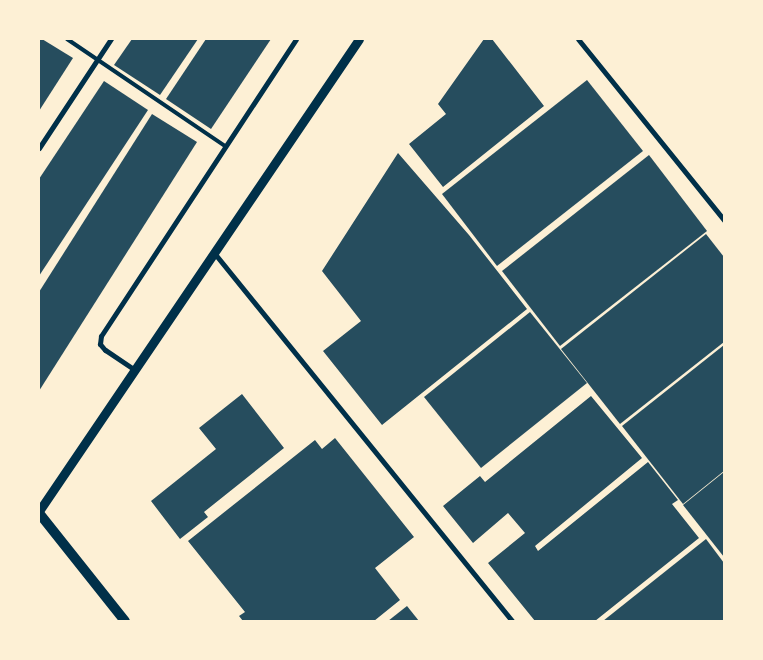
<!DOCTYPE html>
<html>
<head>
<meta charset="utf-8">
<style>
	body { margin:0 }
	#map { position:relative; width:763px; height:660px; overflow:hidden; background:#fdf0d5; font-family:Cabin,sans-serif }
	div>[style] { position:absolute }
	.building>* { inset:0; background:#264d5e }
	.service>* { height:4px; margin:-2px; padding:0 2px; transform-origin:2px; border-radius:2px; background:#003049 }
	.minor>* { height:5px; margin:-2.5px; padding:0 2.5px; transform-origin:2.5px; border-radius:2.5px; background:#003049 }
	.tertiary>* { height:9px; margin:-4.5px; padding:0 4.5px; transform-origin:4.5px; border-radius:4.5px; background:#003049 }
	.secondary>* { height:10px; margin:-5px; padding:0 5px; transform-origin:5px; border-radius:5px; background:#003049 }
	span { translate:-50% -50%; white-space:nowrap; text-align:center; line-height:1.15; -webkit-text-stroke:4.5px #fdf0d5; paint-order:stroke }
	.frame { position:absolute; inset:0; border:40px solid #fdf0d5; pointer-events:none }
</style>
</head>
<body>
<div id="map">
	<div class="building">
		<i style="clip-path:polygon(39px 39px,42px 39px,73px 58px,39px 111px)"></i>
		<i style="clip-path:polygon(132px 39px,198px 39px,160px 95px,114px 65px)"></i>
		<i style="clip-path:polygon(206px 39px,271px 39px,211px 129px,166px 99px)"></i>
		<i style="clip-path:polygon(484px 39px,492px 39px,544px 106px,443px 187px,409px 144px,446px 114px,438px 104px)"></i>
		<i style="clip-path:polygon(587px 80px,643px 151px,497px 266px,442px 194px)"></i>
		<i style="clip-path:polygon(104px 81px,148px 110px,39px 276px,39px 179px)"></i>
		<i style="clip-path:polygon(152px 114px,197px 142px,39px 391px,39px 292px)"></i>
		<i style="clip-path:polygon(398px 153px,469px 235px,527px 309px,382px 425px,323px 351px,361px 321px,322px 271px)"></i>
		<i style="clip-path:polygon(649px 155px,707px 231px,560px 346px,502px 271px)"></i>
		<i style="clip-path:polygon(706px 234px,724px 257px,724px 342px,620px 424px,561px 349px)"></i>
		<i style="clip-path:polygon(530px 312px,587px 383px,481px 468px,424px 397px)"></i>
		<i style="clip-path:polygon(724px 345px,724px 471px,683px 504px,622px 426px)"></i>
		<i style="clip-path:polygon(242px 394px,284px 448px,204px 512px,208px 517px,180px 539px,151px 501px,216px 449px,199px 428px)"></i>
		<i style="clip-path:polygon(591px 396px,642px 458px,535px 546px,538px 551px,648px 462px,678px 500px,672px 504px,699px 538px,595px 621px,535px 621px,488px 563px,525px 533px,508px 513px,473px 543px,443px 506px,480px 476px,485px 482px)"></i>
		<i style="clip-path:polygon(335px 438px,414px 537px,375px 568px,400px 600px,374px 621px,243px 621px,239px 616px,245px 612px,188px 541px,315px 440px,322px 449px)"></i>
		<i style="clip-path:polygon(724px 472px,724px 557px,683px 505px)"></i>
		<i style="clip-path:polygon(706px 539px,724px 563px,724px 621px,603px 621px)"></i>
		<i style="clip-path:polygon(407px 606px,419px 621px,388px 621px)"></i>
	</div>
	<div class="service">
		<i style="left:67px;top:39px;width:191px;rotate:34.1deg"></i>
	</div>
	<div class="minor">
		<i style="left:578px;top:39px;width:233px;rotate:51.1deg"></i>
		<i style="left:39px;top:148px;width:131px;rotate:-56.6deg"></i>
		<i style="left:215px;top:254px;width:472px;rotate:51deg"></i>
		<i style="left:135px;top:370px;width:36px;rotate:-146deg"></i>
		<i style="left:105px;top:350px;width:8px;rotate:-130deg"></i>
		<i style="left:100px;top:344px;width:8px;rotate:-83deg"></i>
		<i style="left:101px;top:336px;width:355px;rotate:-56.7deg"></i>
	</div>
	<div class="tertiary">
		<i style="left:39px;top:511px;width:570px;rotate:-55.86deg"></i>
	</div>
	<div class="secondary">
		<i style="left:39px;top:513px;width:138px;rotate:51.5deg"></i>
	</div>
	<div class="frame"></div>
</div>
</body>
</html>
